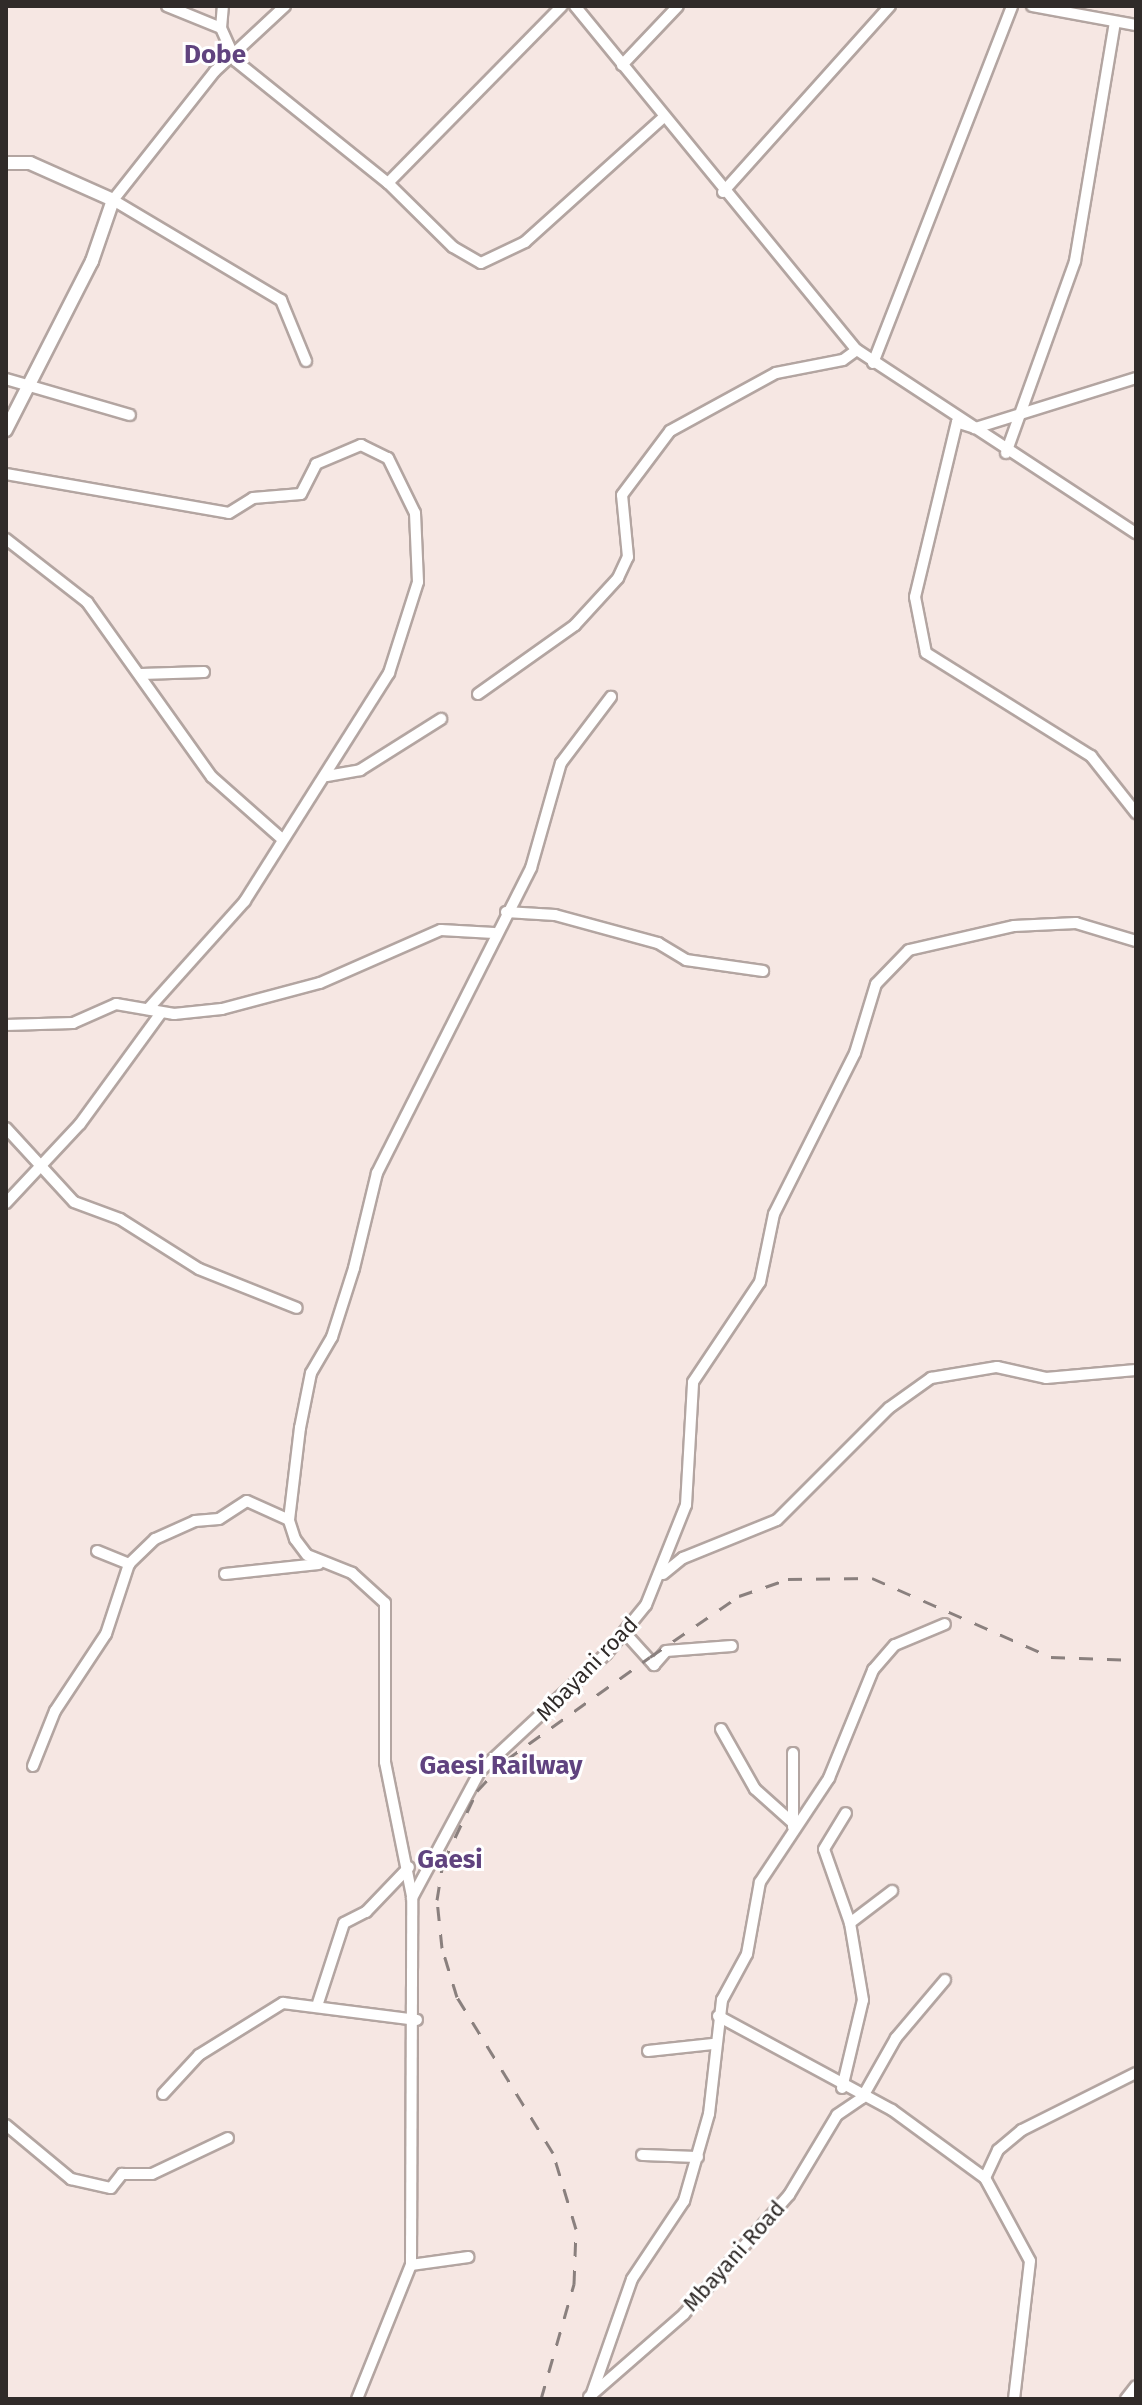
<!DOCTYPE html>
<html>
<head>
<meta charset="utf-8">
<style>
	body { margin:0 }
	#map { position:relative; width:1142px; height:2405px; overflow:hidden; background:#f6e7e3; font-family:"Fira Sans",sans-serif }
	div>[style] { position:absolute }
	.roads { filter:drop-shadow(2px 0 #b3a5a1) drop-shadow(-2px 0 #b3a5a1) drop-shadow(0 2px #b3a5a1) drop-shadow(0 -2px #b3a5a1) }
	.minor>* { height:10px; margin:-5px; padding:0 5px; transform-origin:5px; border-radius:5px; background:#fff }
	.tertiary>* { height:12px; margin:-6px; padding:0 6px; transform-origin:6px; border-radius:6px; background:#fff }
	.rail>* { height:3px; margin-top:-1.5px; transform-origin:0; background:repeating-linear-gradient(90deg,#8a807e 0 14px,transparent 0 28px) }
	span { translate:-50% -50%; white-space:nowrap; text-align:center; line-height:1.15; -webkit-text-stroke:6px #fff; paint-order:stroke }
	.street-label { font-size:22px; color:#302b29 }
	.quarter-label { font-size:26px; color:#60437f; font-weight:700 }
	.frame { position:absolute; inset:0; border:8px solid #302b29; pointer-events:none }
</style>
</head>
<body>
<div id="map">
	<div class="roads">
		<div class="minor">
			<i style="left:167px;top:6px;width:58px;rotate:22.2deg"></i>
			<i style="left:221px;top:28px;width:36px;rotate:66deg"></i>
			<i style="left:236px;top:61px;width:195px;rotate:38.8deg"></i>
			<i style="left:388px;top:183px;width:91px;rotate:44.6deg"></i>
			<i style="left:453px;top:247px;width:32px;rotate:30deg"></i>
			<i style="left:481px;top:263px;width:49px;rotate:-25.5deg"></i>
			<i style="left:525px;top:242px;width:187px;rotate:-42deg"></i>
			<i style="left:285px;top:6px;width:96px;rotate:137.1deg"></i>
			<i style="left:215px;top:71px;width:164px;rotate:128.3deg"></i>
			<i style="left:113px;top:200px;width:196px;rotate:30.8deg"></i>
			<i style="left:281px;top:300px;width:66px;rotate:67.7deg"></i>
			<i style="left:575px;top:6px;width:445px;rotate:50.7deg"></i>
			<i style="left:857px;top:350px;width:334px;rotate:33.3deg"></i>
			<i style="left:1032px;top:6px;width:106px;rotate:10.4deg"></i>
			<i style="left:221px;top:28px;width:22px;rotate:-85deg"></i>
			<i style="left:622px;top:65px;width:81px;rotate:-46.5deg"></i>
			<i style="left:388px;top:183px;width:248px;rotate:-45.5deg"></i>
			<i style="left:723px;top:192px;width:250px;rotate:-48.1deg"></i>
			<i style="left:873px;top:363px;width:383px;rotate:-68.7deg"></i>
			<i style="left:1136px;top:378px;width:169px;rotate:162.7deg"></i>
			<i style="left:975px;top:428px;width:19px;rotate:-162deg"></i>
			<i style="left:957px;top:422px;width:180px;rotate:103.5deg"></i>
			<i style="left:915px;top:597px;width:57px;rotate:78.9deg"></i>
			<i style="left:926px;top:653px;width:195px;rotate:32deg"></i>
			<i style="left:1091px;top:756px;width:73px;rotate:51.7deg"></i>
			<i style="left:6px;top:379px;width:129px;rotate:16.2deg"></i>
			<i style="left:1006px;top:453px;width:204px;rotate:-70.2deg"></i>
			<i style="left:1075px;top:261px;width:241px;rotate:-80.5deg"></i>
			<i style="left:6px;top:474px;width:226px;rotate:9.9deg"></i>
			<i style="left:229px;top:513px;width:28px;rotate:-32deg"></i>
			<i style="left:253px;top:498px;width:48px;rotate:-4.8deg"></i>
			<i style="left:301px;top:494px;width:34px;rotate:-63deg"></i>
			<i style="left:316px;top:464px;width:49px;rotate:-22.9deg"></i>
			<i style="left:361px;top:445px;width:30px;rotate:26deg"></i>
			<i style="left:388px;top:458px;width:61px;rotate:63.9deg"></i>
			<i style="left:415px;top:513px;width:69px;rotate:87.5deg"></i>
			<i style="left:418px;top:582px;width:96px;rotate:107.7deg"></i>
			<i style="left:389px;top:673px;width:270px;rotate:122.3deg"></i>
			<i style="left:245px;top:901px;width:145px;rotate:131.9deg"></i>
			<i style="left:6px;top:539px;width:103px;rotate:37.9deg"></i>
			<i style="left:87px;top:602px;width:215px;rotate:54.5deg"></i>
			<i style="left:212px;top:777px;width:94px;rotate:41.5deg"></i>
			<i style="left:141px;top:674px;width:63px;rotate:-1.8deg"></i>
			<i style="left:478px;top:694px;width:119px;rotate:-35.4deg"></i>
			<i style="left:575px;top:625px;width:64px;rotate:-47.5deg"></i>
			<i style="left:618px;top:578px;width:23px;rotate:-65deg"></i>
			<i style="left:628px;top:557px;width:62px;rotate:-95.5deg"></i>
			<i style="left:622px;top:495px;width:80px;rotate:-53.1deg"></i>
			<i style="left:670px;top:431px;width:121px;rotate:-28.7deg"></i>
			<i style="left:776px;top:373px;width:68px;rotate:-11deg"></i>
			<i style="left:843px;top:360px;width:17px;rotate:-36deg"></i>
			<i style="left:327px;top:776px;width:34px;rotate:-10deg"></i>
			<i style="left:360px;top:770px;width:96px;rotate:-32.2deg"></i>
			<i style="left:506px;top:912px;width:49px;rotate:3.5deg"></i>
			<i style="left:555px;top:915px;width:107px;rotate:15.2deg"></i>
			<i style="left:658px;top:943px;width:33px;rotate:31deg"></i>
			<i style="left:686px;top:960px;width:78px;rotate:8.1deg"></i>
			<i style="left:6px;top:1025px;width:67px;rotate:-1.7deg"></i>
			<i style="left:73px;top:1023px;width:47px;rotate:-23.8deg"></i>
			<i style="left:116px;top:1004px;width:59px;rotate:9.8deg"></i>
			<i style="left:174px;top:1014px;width:48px;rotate:-5.9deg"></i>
			<i style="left:222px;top:1009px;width:101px;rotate:-14.9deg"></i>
			<i style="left:320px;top:983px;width:132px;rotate:-23.7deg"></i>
			<i style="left:441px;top:930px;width:53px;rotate:3.2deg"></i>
			<i style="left:6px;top:1128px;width:100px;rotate:47.4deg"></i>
			<i style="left:74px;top:1202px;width:49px;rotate:20.3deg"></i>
			<i style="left:120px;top:1219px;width:93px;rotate:32.3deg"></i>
			<i style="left:199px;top:1269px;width:105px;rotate:21.7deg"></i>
			<i style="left:6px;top:1203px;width:108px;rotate:-46.9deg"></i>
			<i style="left:80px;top:1124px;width:137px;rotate:-53.9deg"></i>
			<i style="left:97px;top:1551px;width:35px;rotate:22deg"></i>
			<i style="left:129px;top:1564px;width:36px;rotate:-44deg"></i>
			<i style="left:155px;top:1539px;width:44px;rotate:-24.2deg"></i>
			<i style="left:195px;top:1521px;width:24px;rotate:-5deg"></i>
			<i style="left:219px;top:1519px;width:33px;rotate:-33deg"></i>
			<i style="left:247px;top:1501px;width:46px;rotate:24.3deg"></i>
			<i style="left:225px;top:1574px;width:94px;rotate:-6.1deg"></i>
			<i style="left:663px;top:1574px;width:26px;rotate:-39deg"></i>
			<i style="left:683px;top:1558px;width:101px;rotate:-22deg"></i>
			<i style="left:777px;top:1520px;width:158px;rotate:-45deg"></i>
			<i style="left:889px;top:1408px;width:52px;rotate:-35.5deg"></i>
			<i style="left:931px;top:1378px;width:67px;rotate:-9.5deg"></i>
			<i style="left:997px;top:1367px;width:50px;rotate:12.7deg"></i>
			<i style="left:1046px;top:1378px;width:90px;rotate:-5.1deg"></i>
			<i style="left:626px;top:1634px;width:42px;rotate:47.9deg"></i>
			<i style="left:654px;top:1665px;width:18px;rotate:-49deg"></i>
			<i style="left:666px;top:1651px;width:66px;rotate:-4.3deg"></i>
			<i style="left:721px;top:1729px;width:69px;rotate:60.5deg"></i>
			<i style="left:755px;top:1789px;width:51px;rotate:41.8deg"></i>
			<i style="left:33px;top:1766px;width:59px;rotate:-68.2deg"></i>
			<i style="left:55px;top:1711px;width:92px;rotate:-56.5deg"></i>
			<i style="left:106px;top:1634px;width:74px;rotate:-71.8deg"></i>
			<i style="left:793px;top:1827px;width:74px;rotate:-90deg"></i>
			<i style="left:412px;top:1896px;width:137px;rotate:-101.4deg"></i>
			<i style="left:385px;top:1762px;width:159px;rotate:-90deg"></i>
			<i style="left:385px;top:1603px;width:45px;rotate:-137.7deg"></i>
			<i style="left:352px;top:1573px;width:48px;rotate:-158.2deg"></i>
			<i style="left:307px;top:1555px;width:20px;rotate:-127deg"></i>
			<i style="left:295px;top:1539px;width:20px;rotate:-108deg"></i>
			<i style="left:289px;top:1520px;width:93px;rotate:-83.2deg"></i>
			<i style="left:300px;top:1428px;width:56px;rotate:-78.7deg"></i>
			<i style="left:311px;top:1373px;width:42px;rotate:-59.7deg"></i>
			<i style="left:332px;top:1337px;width:72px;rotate:-72.3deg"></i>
			<i style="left:354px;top:1268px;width:98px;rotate:-76.4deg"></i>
			<i style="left:377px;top:1173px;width:342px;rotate:-63.2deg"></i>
			<i style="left:531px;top:868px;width:109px;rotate:-74.1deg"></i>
			<i style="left:561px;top:763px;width:83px;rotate:-52.9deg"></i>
			<i style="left:850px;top:1923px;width:53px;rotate:-37.3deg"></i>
			<i style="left:318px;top:2003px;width:84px;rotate:-72deg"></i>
			<i style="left:344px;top:1923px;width:25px;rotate:-27deg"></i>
			<i style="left:366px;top:1912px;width:62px;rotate:-46.3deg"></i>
			<i style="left:718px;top:2016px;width:198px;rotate:28.4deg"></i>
			<i style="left:892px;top:2110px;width:115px;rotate:36.2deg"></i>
			<i style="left:985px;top:2178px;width:94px;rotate:61.5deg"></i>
			<i style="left:1030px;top:2261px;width:139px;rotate:96.6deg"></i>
			<i style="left:648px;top:2051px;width:65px;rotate:-6.1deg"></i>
			<i style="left:842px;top:2088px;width:90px;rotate:-76.6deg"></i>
			<i style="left:863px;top:2000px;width:78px;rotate:-99.6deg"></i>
			<i style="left:850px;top:1923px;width:78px;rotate:-109.4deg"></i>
			<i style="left:824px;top:1849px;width:42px;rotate:-58.6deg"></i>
			<i style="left:163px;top:2094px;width:53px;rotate:-47.3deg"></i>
			<i style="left:199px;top:2055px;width:99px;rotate:-31.8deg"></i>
			<i style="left:283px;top:2003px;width:135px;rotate:7.2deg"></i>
			<i style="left:6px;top:2125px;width:85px;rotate:39.7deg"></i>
			<i style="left:71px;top:2179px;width:41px;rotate:12.7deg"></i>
			<i style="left:111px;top:2188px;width:18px;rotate:-52deg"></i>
			<i style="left:122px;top:2174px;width:30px"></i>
			<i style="left:152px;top:2174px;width:84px;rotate:-25.3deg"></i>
			<i style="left:642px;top:2155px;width:56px;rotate:2deg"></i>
			<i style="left:985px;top:2178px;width:31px;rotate:-65deg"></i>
			<i style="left:998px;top:2150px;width:31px;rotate:-40deg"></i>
			<i style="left:1022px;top:2130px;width:127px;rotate:-26.6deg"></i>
			<i style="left:411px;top:2265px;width:58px;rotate:-8deg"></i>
			<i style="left:589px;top:2397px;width:126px;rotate:-41.1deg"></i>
			<i style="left:684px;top:2314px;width:159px;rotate:-48.6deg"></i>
			<i style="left:789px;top:2195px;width:93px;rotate:-59deg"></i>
			<i style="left:837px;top:2115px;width:30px;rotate:-34deg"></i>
			<i style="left:862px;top:2098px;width:69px;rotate:-60.5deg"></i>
			<i style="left:896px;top:2038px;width:76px;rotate:-49.8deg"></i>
			<i style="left:357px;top:2399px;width:144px;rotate:-68.1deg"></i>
			<i style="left:411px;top:2265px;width:367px;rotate:-89.8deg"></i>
			<i style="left:412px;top:1898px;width:144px;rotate:-61.8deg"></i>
			<i style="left:480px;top:1771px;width:172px;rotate:-42.9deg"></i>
			<i style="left:606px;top:1654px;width:63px;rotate:-50.8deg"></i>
			<i style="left:646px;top:1605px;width:108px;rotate:-68.2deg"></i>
			<i style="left:686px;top:1505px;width:123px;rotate:-86.7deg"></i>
			<i style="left:693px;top:1382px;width:120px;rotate:-56.2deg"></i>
			<i style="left:760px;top:1282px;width:69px;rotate:-78.4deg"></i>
			<i style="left:774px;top:1214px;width:180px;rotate:-63.3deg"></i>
			<i style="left:855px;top:1053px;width:72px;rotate:-73.1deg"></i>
			<i style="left:876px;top:984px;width:47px;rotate:-45.9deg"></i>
			<i style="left:909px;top:950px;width:108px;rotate:-12.9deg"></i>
			<i style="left:1014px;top:926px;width:62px;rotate:-2.8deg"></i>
			<i style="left:1076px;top:923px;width:63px;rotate:16.7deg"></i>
			<i style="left:590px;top:2399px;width:127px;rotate:-70.7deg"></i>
			<i style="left:632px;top:2279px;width:94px;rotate:-56.3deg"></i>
			<i style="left:684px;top:2201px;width:91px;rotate:-74deg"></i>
			<i style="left:709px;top:2114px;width:115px;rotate:-83.5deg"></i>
			<i style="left:722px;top:2000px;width:52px;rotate:-61.5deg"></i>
			<i style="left:747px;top:1954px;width:73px;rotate:-79.8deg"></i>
			<i style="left:760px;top:1882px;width:125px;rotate:-56.4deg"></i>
			<i style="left:829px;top:1778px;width:117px;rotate:-67.8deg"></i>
			<i style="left:873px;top:1670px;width:33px;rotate:-49deg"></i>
			<i style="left:895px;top:1645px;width:54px;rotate:-22.8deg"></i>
			<i style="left:1126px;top:2399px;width:16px;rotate:-52deg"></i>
		</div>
		<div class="tertiary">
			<i style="left:6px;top:163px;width:24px"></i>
			<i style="left:30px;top:163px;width:91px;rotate:24deg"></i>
			<i style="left:113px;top:200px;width:65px;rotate:109deg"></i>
			<i style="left:92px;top:261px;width:190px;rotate:117deg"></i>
		</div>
	</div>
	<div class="rail">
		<i style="left:541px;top:2399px;width:120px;rotate:-74deg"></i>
		<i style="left:574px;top:2284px;width:55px;rotate:-87.9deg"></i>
		<i style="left:576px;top:2229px;width:79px;rotate:-106.8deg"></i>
		<i style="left:553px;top:2153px;width:183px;rotate:-121.6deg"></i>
		<i style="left:457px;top:1997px;width:51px;rotate:-107deg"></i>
		<i style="left:442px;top:1948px;width:48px;rotate:-95.9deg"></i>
		<i style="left:437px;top:1900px;width:37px;rotate:-81deg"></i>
		<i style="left:443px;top:1863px;width:80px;rotate:-64.7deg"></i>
		<i style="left:477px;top:1791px;width:42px;rotate:-46.9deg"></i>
		<i style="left:506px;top:1760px;width:177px;rotate:-35.6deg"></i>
		<i style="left:650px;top:1657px;width:108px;rotate:-34.4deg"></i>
		<i style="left:739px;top:1596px;width:52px;rotate:-19.1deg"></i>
		<i style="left:788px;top:1579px;width:84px;rotate:-0.7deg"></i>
		<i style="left:872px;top:1578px;width:196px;rotate:23.8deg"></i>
		<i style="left:1051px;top:1657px;width:85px;rotate:2deg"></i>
	</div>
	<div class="street-label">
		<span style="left:587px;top:1669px;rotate:-46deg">Mbayani road</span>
		<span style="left:734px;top:2256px;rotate:-48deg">Mbayani Road</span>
	</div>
	<div class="quarter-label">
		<span style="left:215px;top:55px">Dobe</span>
		<span style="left:501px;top:1766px">Gaesi Railway</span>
		<span style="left:450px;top:1860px">Gaesi</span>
	</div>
	<div class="frame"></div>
</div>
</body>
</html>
